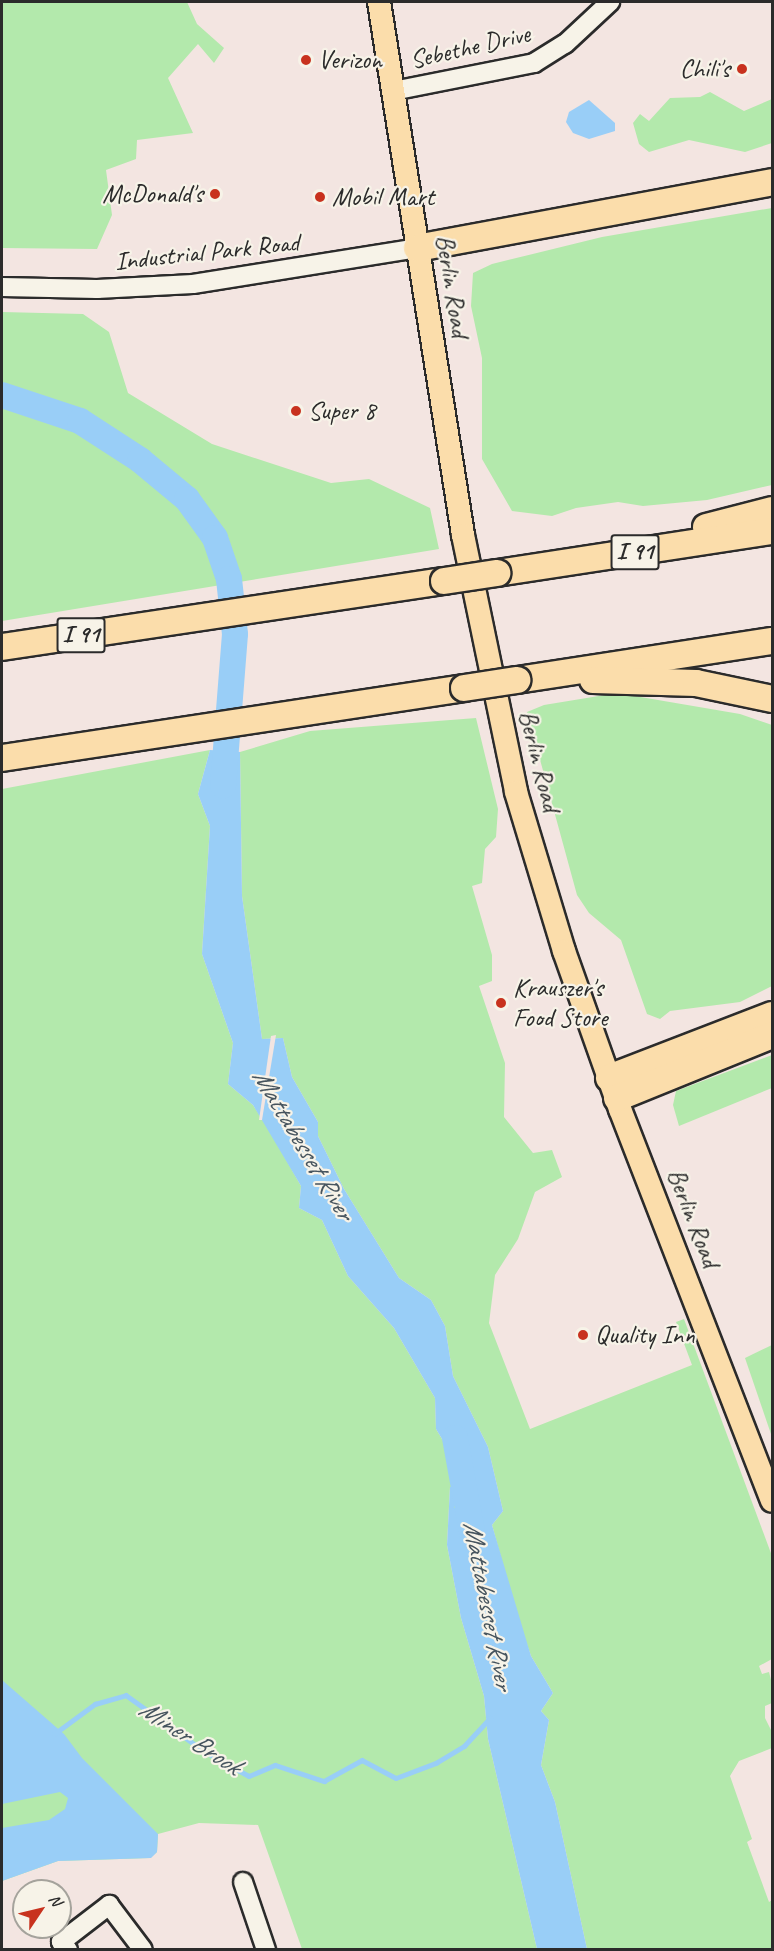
<!DOCTYPE html>
<html>
<head>
<meta charset="utf-8">
<style>
	body { margin:0 }
	#map { position:relative; width:774px; height:1951px; overflow:hidden; background:#f3e5e1; font-family:Caveat,sans-serif }
	div>[style] { position:absolute }
	.green>* { inset:0; background:#b3e9ac }
	.water>* { inset:0; background:#99cef7 }
	.pier>* { inset:0; background:#f3e5e1 }
	.stream>* { height:4.5px; margin:-2.25px; padding:0 2.25px; transform-origin:2.25px; border-radius:2.25px; background:#99cef7 }
	.river>* { height:26px; margin:-13px; padding:0 13px; transform-origin:13px; border-radius:13px; background:#99cef7 }
	.roads { filter:drop-shadow(2px 0 #2b2b2b) drop-shadow(-2px 0 #2b2b2b) drop-shadow(0 2px #2b2b2b) drop-shadow(0 -2px #2b2b2b) }
	.minor>* { height:18px; margin:-9px; padding:0 9px; transform-origin:9px; border-radius:9px; background:#f7f3e8 }
	.major>* { height:22px; margin:-11px; padding:0 11px; transform-origin:11px; border-radius:11px; background:#fbddab }
	.highway>* { height:26px; margin:-13px; padding:0 13px; transform-origin:13px; border-radius:13px; background:#fbddab }
	.bridges { filter:drop-shadow(2px 0 #2b2b2b) drop-shadow(-2px 0 #2b2b2b) drop-shadow(0 2px #2b2b2b) drop-shadow(0 -2px #2b2b2b) }
	.highway-bridge>* { height:26px; margin:-13px; padding:0 13px; transform-origin:13px; border-radius:13px; background:#fbddab }
	.dots>* { width:16px; height:16px; translate:-50% -50%; box-sizing:border-box; border:3px solid #f7f3e8; border-radius:50% }
	span { translate:-50% -50%; white-space:nowrap; text-align:center; line-height:1.15; -webkit-text-stroke:4.5px #f7f3e8; paint-order:stroke }
	.shield-label span { padding:2px 4px; background:#f7f3e8; border:2px solid; border-radius:4px; -webkit-text-stroke-width:0 }
	.shield-label { font-size:24px; color:#2b2b2b; font-weight:700 }
	.street-label { font-size:26px; color:#2b2b2b }
	.poi-label { font-size:26px; color:#2b2b2b }
	.left { translate:0 -50%; text-align:left }
	.right { translate:-100% -50%; text-align:right }
	.water-label { font-size:27px; color:#46545e; font-style:italic }
	.frame { position:absolute; inset:0; border:3px solid #2b2b2b; pointer-events:none }
	.north { position:absolute; left:12px; top:1879px; width:60px; height:60px; box-sizing:border-box; background:#f7f3e8; border:2px solid #a5a39c; border-radius:50%; rotate:55deg; font-size:16px; font-weight:700; line-height:24px; text-align:center; color:#2b2b2b }
	.north::after { content:''; display:block; margin:auto; width:21px; height:27px; background:#c8321e; clip-path:polygon(50% 0,100% 100%,50% 72%,0 100%) }
</style>
</head>
<body>
<div id="map">
	<div class="green">
		<i style="clip-path:polygon(2px 2px,187px 2px,197px 24px,224px 48px,214px 63px,198px 44px,168px 78px,193px 133px,137px 140px,136px 159px,106px 170px,112px 215px,97px 249px,2px 248px)"></i>
		<i style="clip-path:polygon(710px 92px,744px 111px,772px 99px,772px 143px,745px 152px,689px 140px,649px 152px,639px 144px,633px 123px,640px 114px,649px 121px,670px 98px,700px 97px)"></i>
		<i style="clip-path:polygon(772px 208px,772px 485px,707px 500px,643px 506px,618px 502px,576px 508px,552px 516px,512px 511px,482px 459px,482px 358px,471px 306px,473px 273px,492px 264px,602px 237px)"></i>
		<i style="clip-path:polygon(2px 312px,83px 314px,109px 332px,128px 393px,212px 444px,331px 483px,369px 479px,430px 508px,439px 549px,2px 621px)"></i>
		<i style="clip-path:polygon(617px 693px,740px 714px,772px 725px,772px 986px,740px 1002px,670px 1011px,660px 1019px,647px 1014px,621px 940px,589px 913px,577px 895px,527px 712px,544px 705px)"></i>
		<i style="clip-path:polygon(476px 718px,498px 809px,496px 837px,485px 849px,482px 883px,472px 886px,492px 955px,492px 981px,479px 986px,505px 1063px,504px 1117px,533px 1153px,552px 1150px,562px 1177px,535px 1192px,518px 1239px,495px 1275px,489px 1323px,530px 1429px,692px 1365px,676px 1322px,684px 1319px,772px 1556px,772px 1659px,759px 1666px,762px 1674px,769px 1672px,772px 1684px,772px 1703px,765px 1706px,765px 1718px,772px 1732px,772px 1748px,739px 1761px,730px 1776px,752px 1839px,747px 1842px,769px 1902px,772px 1900px,772px 1949px,587px 1949px,555px 1802px,541px 1765px,549px 1720px,541px 1711px,553px 1693px,531px 1656px,517px 1615px,492px 1525px,503px 1511px,488px 1447px,453px 1376px,445px 1326px,431px 1300px,399px 1278px,344px 1189px,318px 1136px,318px 1122px,292px 1077px,283px 1038px,262px 1039px,242px 896px,240px 752px,310px 731px)"></i>
		<i style="clip-path:polygon(210px 750px,198px 794px,210px 826px,202px 954px,233px 1043px,228px 1084px,253px 1105px,269px 1130px,301px 1186px,299px 1208px,322px 1220px,348px 1276px,394px 1328px,435px 1398px,436px 1429px,463px 1474px,465px 1508px,453px 1508px,455px 1488px,450px 1487px,447px 1545px,461px 1618px,484px 1696px,488px 1739px,537px 1949px,302px 1949px,258px 1825px,199px 1823px,158px 1834px,157px 1852px,150px 1858px,58px 1861px,2px 1881px,2px 789px)"></i>
		<i style="clip-path:polygon(772px 1055px,772px 1088px,679px 1126px,673px 1105px,676px 1091px)"></i>
		<i style="clip-path:polygon(772px 1345px,772px 1437px,745px 1358px)"></i>
	</div>
	<div class="water">
		<i style="clip-path:polygon(589px 100px,615px 123px,615px 131px,589px 139px,573px 133px,566px 122px,569px 112px)"></i>
		<i style="clip-path:polygon(210px 750px,240px 752px,242px 896px,262px 1039px,283px 1038px,292px 1077px,318px 1122px,318px 1136px,344px 1189px,399px 1278px,431px 1300px,445px 1326px,453px 1376px,488px 1447px,503px 1511px,492px 1525px,531px 1656px,553px 1693px,541px 1711px,549px 1720px,541px 1765px,555px 1802px,587px 1949px,537px 1949px,488px 1739px,484px 1696px,461px 1618px,447px 1545px,450px 1487px,455px 1487px,454px 1508px,465px 1508px,467px 1491px,463px 1474px,436px 1429px,435px 1398px,394px 1328px,348px 1276px,322px 1220px,299px 1208px,301px 1186px,253px 1105px,228px 1084px,233px 1043px,202px 954px,210px 826px,198px 794px)"></i>
		<i style="clip-path:polygon(2px 1680px,64px 1734px,82px 1758px,158px 1834px,157px 1852px,151px 1858px,58px 1861px,2px 1881px,2px 1828px,49px 1820px,65px 1809px,68px 1798px,60px 1792px,2px 1804px)"></i>
	</div>
	<div class="pier">
		<i style="clip-path:polygon(276px 1035px,262px 1120px,259px 1120px,271px 1036px)"></i>
	</div>
	<div class="stream">
		<i style="left:54px;top:1734px;width:51px;rotate:-36.2deg"></i>
		<i style="left:95px;top:1704px;width:32px;rotate:-16deg"></i>
		<i style="left:126px;top:1695px;width:96px;rotate:35.7deg"></i>
		<i style="left:204px;top:1751px;width:51px;rotate:29.1deg"></i>
		<i style="left:249px;top:1776px;width:28px;rotate:-23deg"></i>
		<i style="left:275px;top:1765px;width:52px;rotate:18.1deg"></i>
		<i style="left:324px;top:1781px;width:43px;rotate:-28.9deg"></i>
		<i style="left:362px;top:1760px;width:38px;rotate:28deg"></i>
		<i style="left:396px;top:1778px;width:43px;rotate:-20.6deg"></i>
		<i style="left:436px;top:1763px;width:33px;rotate:-31deg"></i>
		<i style="left:464px;top:1746px;width:38px;rotate:-47deg"></i>
	</div>
	<div class="river">
		<i style="left:2px;top:395px;width:82px;rotate:18.4deg"></i>
		<i style="left:80px;top:421px;width:72px;rotate:33deg"></i>
		<i style="left:140px;top:460px;width:61px;rotate:39.7deg"></i>
		<i style="left:187px;top:499px;width:48px;rotate:54.3deg"></i>
		<i style="left:215px;top:538px;width:43px;rotate:71.1deg"></i>
		<i style="left:229px;top:579px;width:55px;rotate:83.8deg"></i>
		<i style="left:235px;top:634px;width:152px;rotate:94.5deg"></i>
		<i style="left:455px;top:1438px;width:96px;rotate:79.7deg"></i>
	</div>
	<div class="roads">
		<div class="minor">
			<i style="left:393px;top:91px;width:144px;rotate:-11.2deg"></i>
			<i style="left:534px;top:63px;width:36px;rotate:-32deg"></i>
			<i style="left:565px;top:44px;width:62px;rotate:-43deg"></i>
			<i style="left:2px;top:287px;width:95px;rotate:1.2deg"></i>
			<i style="left:97px;top:289px;width:96px;rotate:-3deg"></i>
			<i style="left:193px;top:284px;width:227px;rotate:-9.1deg"></i>
			<i style="left:243px;top:1882px;width:72px;rotate:71.3deg"></i>
			<i style="left:68px;top:1950px;width:11px;rotate:-131deg"></i>
			<i style="left:61px;top:1942px;width:61px;rotate:-37.6deg"></i>
			<i style="left:109px;top:1905px;width:56px;rotate:52.9deg"></i>
		</div>
		<div class="major">
			<i style="left:379px;top:2px;width:540px;rotate:81.04deg"></i>
			<i style="left:463px;top:535px;width:262px;rotate:78.3deg"></i>
			<i style="left:516px;top:792px;width:166px;rotate:73.2deg"></i>
			<i style="left:564px;top:951px;width:168px;rotate:70.5deg"></i>
			<i style="left:620px;top:1109px;width:420px;rotate:68.8deg"></i>
		</div>
		<div class="highway">
			<i style="left:417px;top:248px;width:361px;rotate:-10.5deg"></i>
			<i style="left:706px;top:527px;width:68px;rotate:-14.4deg"></i>
			<i style="left:497px;top:573px;width:278px;rotate:-8.7deg"></i>
			<i style="left:2px;top:647px;width:447px;rotate:-8.5deg"></i>
			<i style="left:517px;top:680px;width:258px;rotate:-8.7deg"></i>
			<i style="left:593px;top:680px;width:103px;rotate:1.7deg"></i>
			<i style="left:696px;top:683px;width:78px;rotate:11.9deg"></i>
			<i style="left:2px;top:758px;width:467px;rotate:-8.6deg"></i>
			<i style="left:609px;top:1078px;width:175px;rotate:-21.1deg"></i>
			<i style="left:617px;top:1098px;width:167px;rotate:-22.1deg"></i>
		</div>
	</div>
	<div class="bridges">
		<div class="highway-bridge">
			<i style="left:444px;top:581px;width:54px;rotate:-8.6deg"></i>
			<i style="left:464px;top:688px;width:54px;rotate:-8.6deg"></i>
		</div>
	</div>
	<div class="dots">
		<i style="left:306px;top:60px;background:#c8321e"></i>
		<i style="left:742px;top:69px;background:#c8321e"></i>
		<i style="left:215px;top:194px;background:#c8321e"></i>
		<i style="left:320px;top:197px;background:#c8321e"></i>
		<i style="left:296px;top:411px;background:#c8321e"></i>
		<i style="left:501px;top:1003px;background:#c8321e"></i>
		<i style="left:583px;top:1335px;background:#c8321e"></i>
	</div>
	<div class="shield-label">
		<span style="left:635px;top:552px">I 91</span>
		<span style="left:81px;top:635px">I 91</span>
	</div>
	<div class="street-label">
		<span style="left:470px;top:47px;rotate:-13deg">Sebethe Drive</span>
		<span style="left:207px;top:252px;rotate:-6deg">Industrial Park Road</span>
		<span style="left:452px;top:286px;rotate:81deg">Berlin Road</span>
		<span style="left:539px;top:761px;rotate:76deg">Berlin Road</span>
		<span style="left:693px;top:1218px;rotate:69deg">Berlin Road</span>
	</div>
	<div class="poi-label">
		<span class="left" style="left:318px;top:60px">Verizon</span>
		<span class="right" style="left:730px;top:69px">Chili's</span>
		<span class="right" style="left:203px;top:194px">McDonald's</span>
		<span class="left" style="left:332px;top:197px">Mobil Mart</span>
		<span class="left" style="left:308px;top:411px">Super 8</span>
		<span class="left" style="left:513px;top:1003px">Krauszer's<br>Food Store</span>
		<span class="left" style="left:595px;top:1335px">Quality Inn</span>
	</div>
	<div class="water-label">
		<span style="left:303px;top:1144px;rotate:59deg">Mattabesset River</span>
		<span style="left:488px;top:1605px;rotate:79deg">Mattabesset River</span>
		<span style="left:190px;top:1737px;rotate:33deg">Miner Brook</span>
	</div>
	<div class="frame"></div>
	<div class="north">N</div>
</div>
</body>
</html>
